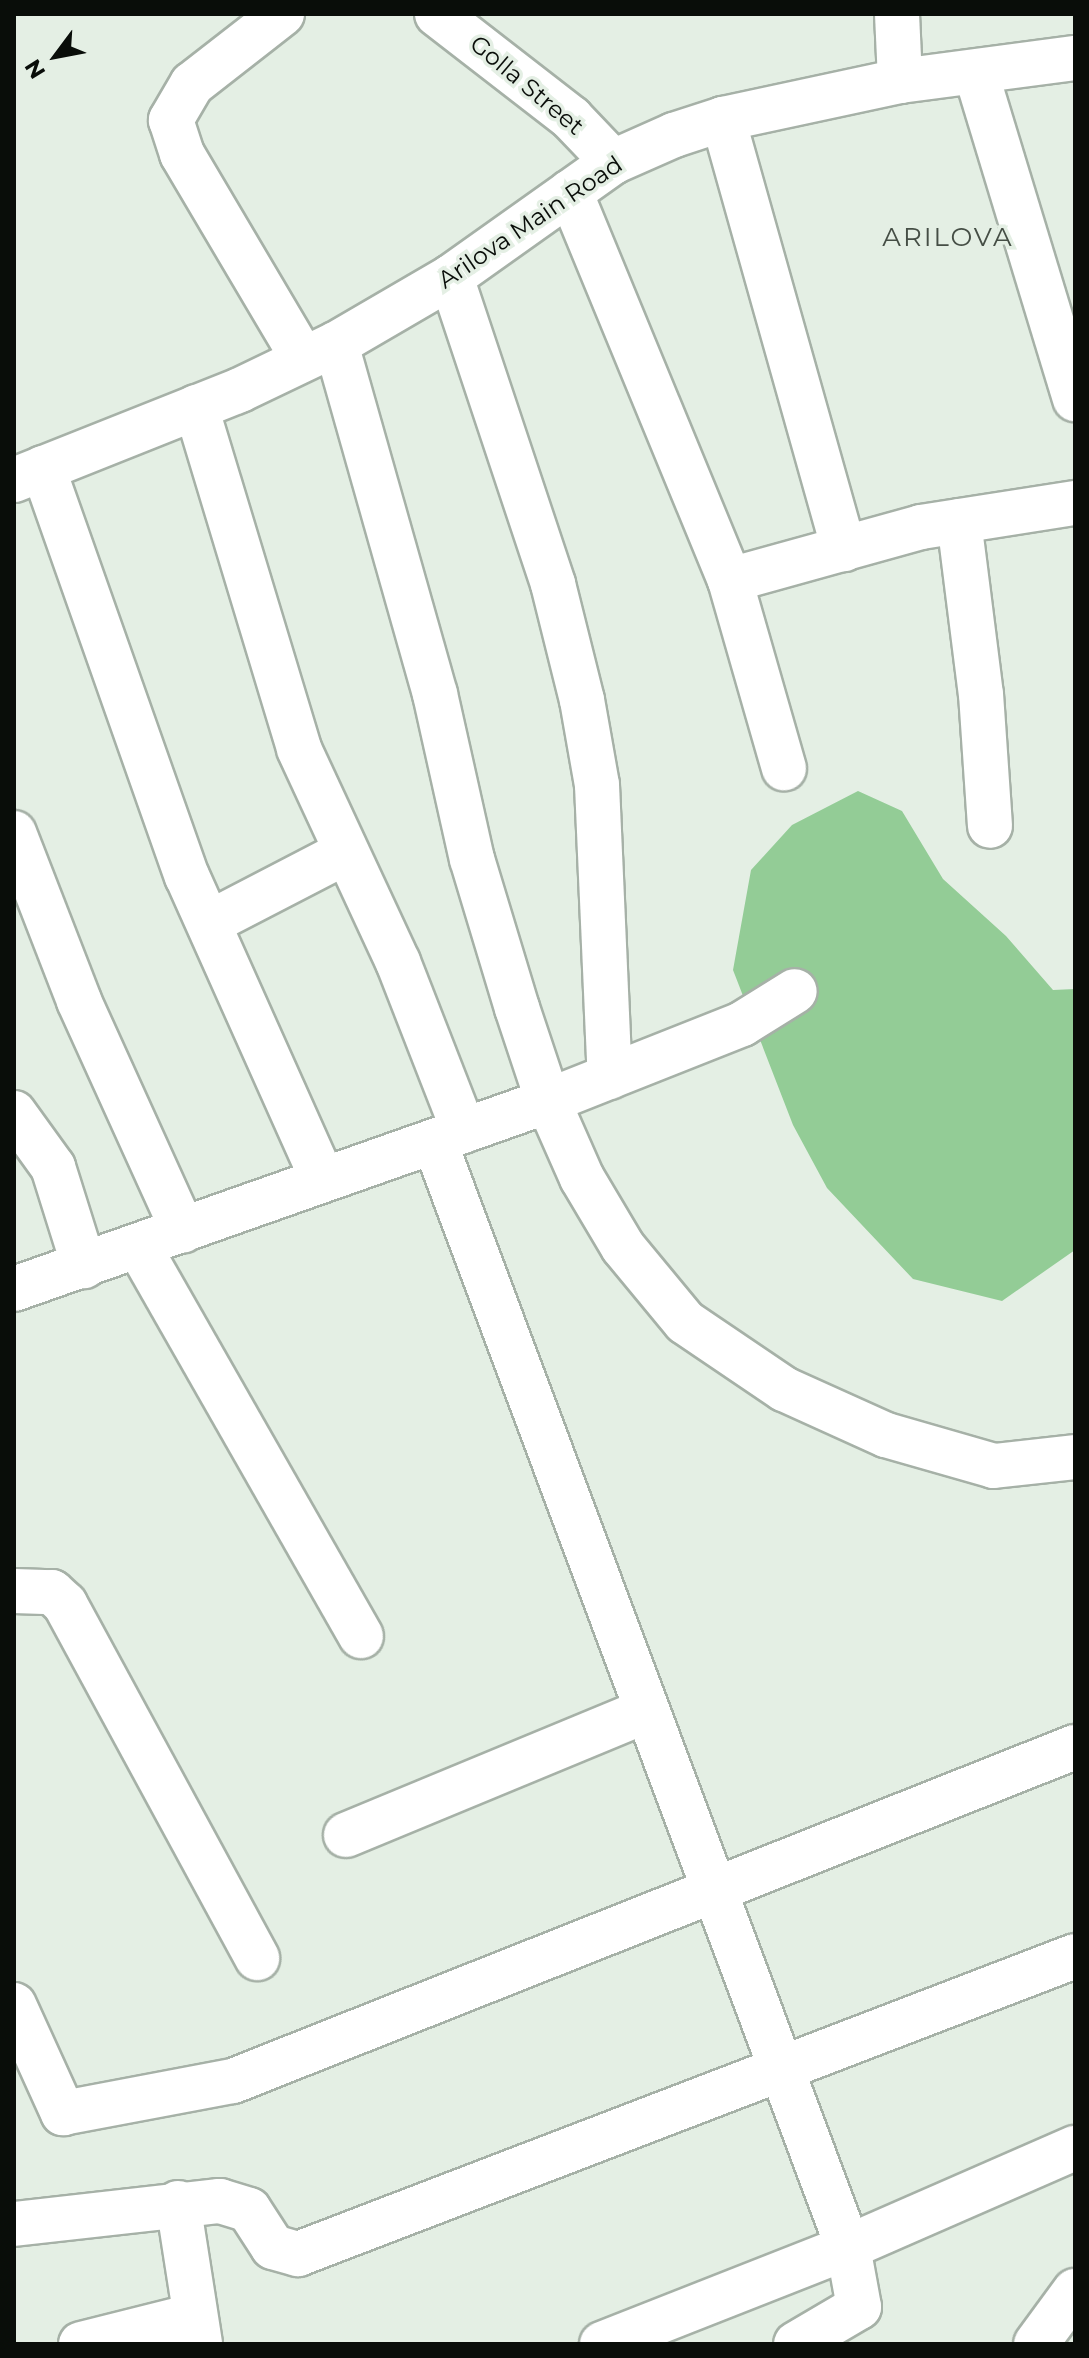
<!DOCTYPE html>
<html>
<head>
<meta charset="utf-8">
<style>
	body { margin:0 }
	#map { position:relative; width:1089px; height:2358px; overflow:hidden; background:#e4efe4; font-family:Montserrat,sans-serif }
	div>[style] { position:absolute }
	.green>* { inset:0; background:#93cc96 }
	.roads { filter:drop-shadow(2px 0 #a6b1a7) drop-shadow(-2px 0 #a6b1a7) drop-shadow(0 2px #a6b1a7) drop-shadow(0 -2px #a6b1a7) }
	.minor>* { height:44px; margin:-22px; padding:0 22px; transform-origin:22px; border-radius:22px; background:#fff }
	span { translate:-50% -50%; white-space:nowrap; text-align:center; line-height:1.15; -webkit-text-stroke:7px #e4efe4; paint-order:stroke }
	.street-label { font-size:24px; color:#090d09 }
	.neighbourhood-label { font-size:26px; color:#454e45; letter-spacing:2px }
	.frame { position:absolute; inset:0; border:16px solid #090d09; pointer-events:none }
	.north { position:absolute; left:16px; top:16px; width:80px; height:80px; -webkit-text-stroke:6px #e4efe4; paint-order:stroke; rotate:238deg; font-size:22px; font-weight:700; line-height:32px; text-align:center; color:#090d09 }
	.north::after { content:''; display:block; margin:auto; width:28px; height:36px; background:#090d09; clip-path:polygon(50% 0,100% 100%,50% 72%,0 100%) }
</style>
</head>
<body>
<div id="map">
	<div class="green">
		<i style="clip-path:polygon(858px 791px,902px 811px,943px 879px,1006px 936px,1053px 990px,1075px 989px,1075px 1250px,1002px 1301px,913px 1279px,827px 1188px,793px 1125px,733px 970px,751px 870px,792px 825px)"></i>
	</div>
	<div class="roads">
		<div class="minor">
			<i style="left:282px;top:14px;width:114px;rotate:142.1deg"></i>
			<i style="left:192px;top:84px;width:42px;rotate:120.3deg"></i>
			<i style="left:171px;top:120px;width:36px;rotate:72deg"></i>
			<i style="left:182px;top:154px;width:238px;rotate:59.4deg"></i>
			<i style="left:437px;top:14px;width:170px;rotate:37.8deg"></i>
			<i style="left:571px;top:118px;width:61px;rotate:46.3deg"></i>
			<i style="left:897px;top:14px;width:67px;rotate:87.4deg"></i>
			<i style="left:976px;top:73px;width:341px;rotate:73.1deg"></i>
			<i style="left:723px;top:119px;width:447px;rotate:74.3deg"></i>
			<i style="left:570px;top:192px;width:420px;rotate:67.6deg"></i>
			<i style="left:730px;top:580px;width:196px;rotate:74deg"></i>
			<i style="left:451px;top:277px;width:324px;rotate:71.6deg"></i>
			<i style="left:553px;top:584px;width:120px;rotate:76deg"></i>
			<i style="left:582px;top:700px;width:86px;rotate:80deg"></i>
			<i style="left:597px;top:785px;width:292px;rotate:87.5deg"></i>
			<i style="left:336px;top:344px;width:364px;rotate:74.2deg"></i>
			<i style="left:435px;top:694px;width:169px;rotate:77.4deg"></i>
			<i style="left:472px;top:859px;width:156px;rotate:73.2deg"></i>
			<i style="left:517px;top:1008px;width:98px;rotate:71.6deg"></i>
			<i style="left:548px;top:1101px;width:84px;rotate:66.2deg"></i>
			<i style="left:582px;top:1178px;width:80px;rotate:59.3deg"></i>
			<i style="left:623px;top:1247px;width:97px;rotate:50.4deg"></i>
			<i style="left:685px;top:1322px;width:120px;rotate:34.1deg"></i>
			<i style="left:784px;top:1389px;width:112px;rotate:24.3deg"></i>
			<i style="left:886px;top:1435px;width:112px;rotate:16deg"></i>
			<i style="left:994px;top:1466px;width:81px;rotate:-6.3deg"></i>
			<i style="left:196px;top:407px;width:357px;rotate:73.2deg"></i>
			<i style="left:299px;top:749px;width:235px;rotate:65.1deg"></i>
			<i style="left:398px;top:962px;width:181px;rotate:68.7deg"></i>
			<i style="left:43px;top:468px;width:433px;rotate:70.6deg"></i>
			<i style="left:187px;top:876px;width:331px;rotate:65.9deg"></i>
			<i style="left:14px;top:480px;width:243px;rotate:-21.7deg"></i>
			<i style="left:240px;top:390px;width:106px;rotate:-25.6deg"></i>
			<i style="left:336px;top:344px;width:133px;rotate:-30.2deg"></i>
			<i style="left:451px;top:277px;width:199px;rotate:-35.4deg"></i>
			<i style="left:613px;top:162px;width:67px;rotate:-23.9deg"></i>
			<i style="left:674px;top:135px;width:52px;rotate:-18.1deg"></i>
			<i style="left:723px;top:119px;width:181px;rotate:-12.1deg"></i>
			<i style="left:900px;top:81px;width:177px;rotate:-7.5deg"></i>
			<i style="left:959px;top:521px;width:174px;rotate:82.8deg"></i>
			<i style="left:981px;top:694px;width:132px;rotate:86.1deg"></i>
			<i style="left:730px;top:580px;width:198px;rotate:-15.5deg"></i>
			<i style="left:921px;top:527px;width:156px;rotate:-8.9deg"></i>
			<i style="left:14px;top:833px;width:180px;rotate:68.8deg"></i>
			<i style="left:79px;top:1001px;width:252px;rotate:65.6deg"></i>
			<i style="left:209px;top:923px;width:154px;rotate:-27.4deg"></i>
			<i style="left:14px;top:1113px;width:67px;rotate:54.2deg"></i>
			<i style="left:53px;top:1167px;width:104px;rotate:72.6deg"></i>
			<i style="left:435px;top:1143px;width:1179px;rotate:69.49deg"></i>
			<i style="left:848px;top:2247px;width:61px;rotate:79.6deg"></i>
			<i style="left:859px;top:2307px;width:73px;rotate:149.6deg"></i>
			<i style="left:139px;top:1247px;width:448px;rotate:60.3deg"></i>
			<i style="left:14px;top:1289px;width:566px;rotate:-19.4deg"></i>
			<i style="left:548px;top:1101px;width:209px;rotate:-21.6deg"></i>
			<i style="left:742px;top:1024px;width:62px;rotate:-31.9deg"></i>
			<i style="left:14px;top:1591px;width:38px;rotate:2deg"></i>
			<i style="left:52px;top:1592px;width:18px;rotate:43deg"></i>
			<i style="left:65px;top:1604px;width:403px;rotate:61.5deg"></i>
			<i style="left:346px;top:1835px;width:324px;rotate:-22.5deg"></i>
			<i style="left:14px;top:2005px;width:119px;rotate:65.6deg"></i>
			<i style="left:63px;top:2113px;width:173px;rotate:-10.7deg"></i>
			<i style="left:233px;top:2081px;width:906px;rotate:-21.64deg"></i>
			<i style="left:178px;top:2203px;width:143px;rotate:81.1deg"></i>
			<i style="left:14px;top:2224px;width:207px;rotate:-6.4deg"></i>
			<i style="left:220px;top:2201px;width:30px;rotate:17deg"></i>
			<i style="left:249px;top:2210px;width:44px;rotate:57deg"></i>
			<i style="left:273px;top:2247px;width:26px;rotate:16deg"></i>
			<i style="left:298px;top:2254px;width:832px;rotate:-20.98deg"></i>
			<i style="left:81px;top:2344px;width:115px;rotate:-14deg"></i>
			<i style="left:602px;top:2344px;width:264px;rotate:-21.5deg"></i>
			<i style="left:848px;top:2247px;width:248px;rotate:-23.6deg"></i>
			<i style="left:1036px;top:2344px;width:66px;rotate:-53.7deg"></i>
		</div>
	</div>
	<div class="street-label">
		<span style="left:527px;top:85px;rotate:40deg">Golla Street</span>
		<span style="left:530px;top:222px;rotate:-34deg">Arilova Main Road</span>
	</div>
	<div class="neighbourhood-label">
		<span style="left:948px;top:238px">ARILOVA</span>
	</div>
	<div class="frame"></div>
	<div class="north">N</div>
</div>
</body>
</html>
